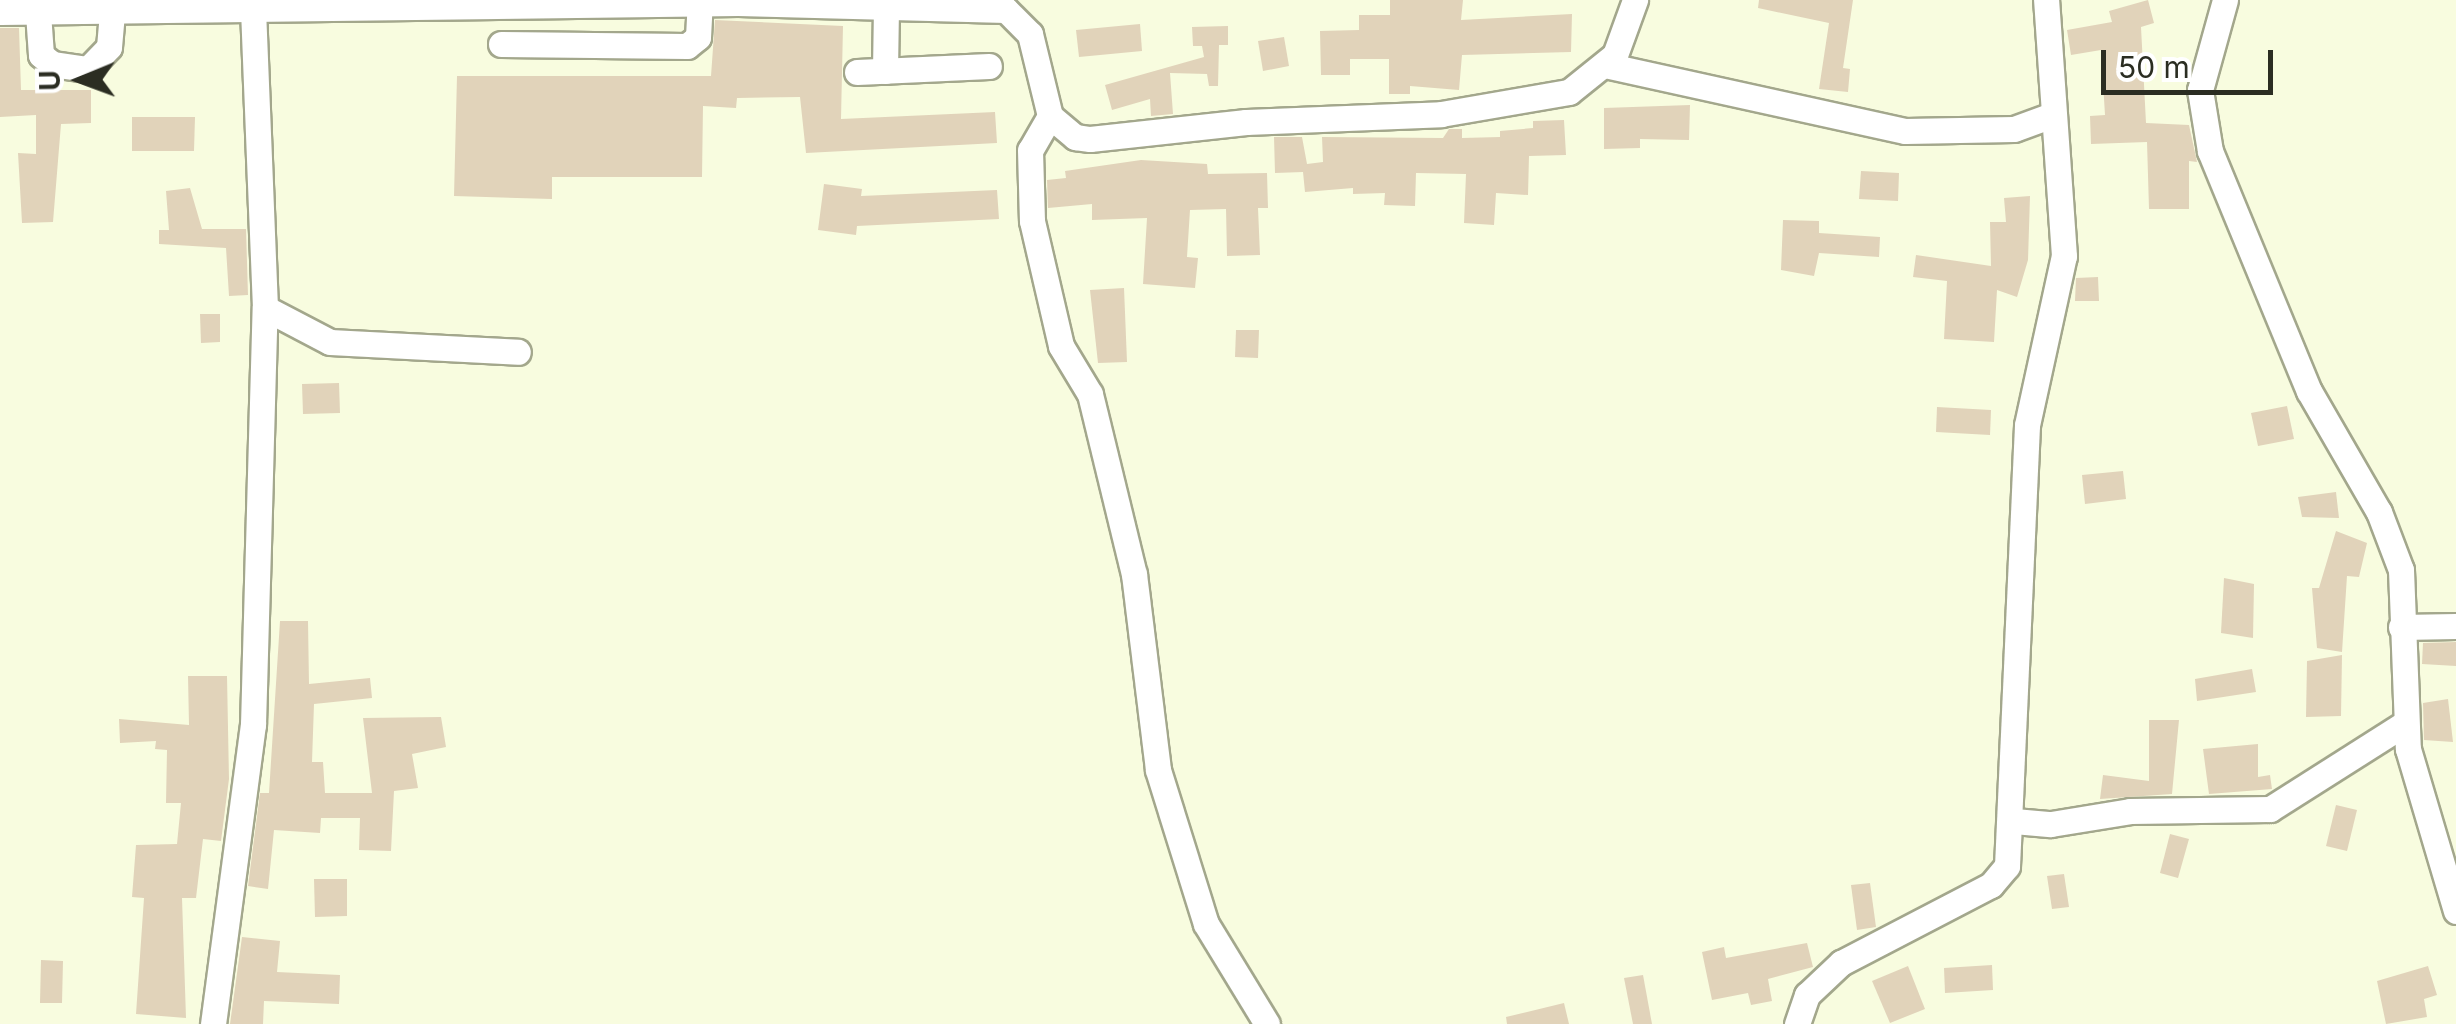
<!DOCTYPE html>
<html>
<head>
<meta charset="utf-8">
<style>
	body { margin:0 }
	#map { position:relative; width:2456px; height:1024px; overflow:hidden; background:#f8fcdf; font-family:Inter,sans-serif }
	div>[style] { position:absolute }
	.building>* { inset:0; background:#e1d3ba }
	.roads { filter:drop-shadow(2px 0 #a3a78c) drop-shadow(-2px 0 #a3a78c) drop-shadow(0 2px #a3a78c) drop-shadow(0 -2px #a3a78c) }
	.minor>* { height:25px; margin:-12.5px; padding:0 12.5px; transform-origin:12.5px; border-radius:12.5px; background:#fff }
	span { translate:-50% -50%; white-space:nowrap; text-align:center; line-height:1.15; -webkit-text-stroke:8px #fff; paint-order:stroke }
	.north { position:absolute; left:30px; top:30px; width:100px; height:100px; -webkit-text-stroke:8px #fff; paint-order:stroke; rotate:269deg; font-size:28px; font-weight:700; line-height:40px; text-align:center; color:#2b2d22 }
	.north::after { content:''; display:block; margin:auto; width:35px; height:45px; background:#2b2d22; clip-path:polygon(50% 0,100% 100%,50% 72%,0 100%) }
	.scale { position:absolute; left:2101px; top:50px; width:172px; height:45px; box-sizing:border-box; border:5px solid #2b2d22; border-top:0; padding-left:12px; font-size:30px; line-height:35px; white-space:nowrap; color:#2b2d22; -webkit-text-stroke:8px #fff; paint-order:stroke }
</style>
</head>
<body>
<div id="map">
	<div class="building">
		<i style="clip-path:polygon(1390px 0,1463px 0,1461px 20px,1572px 14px,1571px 52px,1462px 55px,1459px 90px,1410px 86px,1410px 94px,1389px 94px,1389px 59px,1350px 59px,1350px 75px,1321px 75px,1320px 31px,1359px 30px,1359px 15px,1390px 15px)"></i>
		<i style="clip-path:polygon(1759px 0,1853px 0,1843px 68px,1850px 69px,1848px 92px,1819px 89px,1829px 23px,1758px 8px)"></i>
		<i style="clip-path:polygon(2148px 0,2154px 23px,2141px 27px,2146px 123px,2189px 125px,2197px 162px,2189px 161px,2189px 209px,2149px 209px,2147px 142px,2091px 144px,2090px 116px,2105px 115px,2101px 50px,2071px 55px,2067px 30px,2112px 22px,2109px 11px)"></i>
		<i style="clip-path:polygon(715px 20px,843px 26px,841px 119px,995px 112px,997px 143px,806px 153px,800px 97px,737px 98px,736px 108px,703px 106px,702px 177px,552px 177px,552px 199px,454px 196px,457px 76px,711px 76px)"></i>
		<i style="clip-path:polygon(1140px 24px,1142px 51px,1079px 57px,1076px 30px)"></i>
		<i style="clip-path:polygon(1228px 26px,1228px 45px,1219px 45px,1218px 86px,1209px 86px,1207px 74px,1170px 73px,1173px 114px,1151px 116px,1150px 99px,1112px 110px,1105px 85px,1204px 57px,1202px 46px,1193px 46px,1192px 27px)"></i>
		<i style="clip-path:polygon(0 28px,19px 28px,21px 90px,91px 90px,91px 123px,61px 124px,53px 222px,22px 223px,18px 153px,36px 154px,36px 115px,0 117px)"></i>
		<i style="clip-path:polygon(1284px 37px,1289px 66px,1263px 71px,1258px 41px)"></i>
		<i style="clip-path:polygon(1690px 105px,1689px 140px,1640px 139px,1640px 148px,1604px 149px,1604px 108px)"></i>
		<i style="clip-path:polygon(132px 117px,195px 117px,194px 151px,132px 151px)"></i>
		<i style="clip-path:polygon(1564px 120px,1566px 155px,1529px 156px,1528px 195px,1496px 193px,1494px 225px,1464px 223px,1466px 174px,1416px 173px,1415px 206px,1384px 205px,1385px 193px,1353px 194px,1353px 188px,1305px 192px,1303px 172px,1275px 173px,1274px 137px,1302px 137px,1307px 164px,1323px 162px,1322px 137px,1443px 138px,1449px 129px,1462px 129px,1462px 138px,1500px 137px,1500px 131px,1533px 128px,1533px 121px)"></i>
		<i style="clip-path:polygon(1141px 160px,1207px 164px,1208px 174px,1267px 173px,1268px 208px,1258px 208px,1260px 255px,1227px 256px,1226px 209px,1190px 210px,1187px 257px,1198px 258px,1195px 288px,1143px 284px,1147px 218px,1092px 220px,1092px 204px,1048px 208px,1047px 180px,1066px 178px,1065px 171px)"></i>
		<i style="clip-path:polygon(1861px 171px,1899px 173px,1898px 201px,1859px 199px)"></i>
		<i style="clip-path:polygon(824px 184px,862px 189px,861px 196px,997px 190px,999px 219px,857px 226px,856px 235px,818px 230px)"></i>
		<i style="clip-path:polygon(190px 188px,202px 229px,246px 229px,248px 295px,229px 296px,226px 248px,159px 244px,159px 230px,169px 230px,166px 191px)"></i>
		<i style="clip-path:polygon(2030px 196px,2028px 260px,2017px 297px,1997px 290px,1994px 342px,1944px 339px,1947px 281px,1913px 277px,1916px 255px,1991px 266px,1990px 222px,2006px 222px,2004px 198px)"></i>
		<i style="clip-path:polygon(1783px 220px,1819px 221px,1819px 233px,1880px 237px,1879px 257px,1819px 253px,1814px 276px,1781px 270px)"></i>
		<i style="clip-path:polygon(2098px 277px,2099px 301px,2075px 301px,2076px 278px)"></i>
		<i style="clip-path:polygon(1124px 288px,1127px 362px,1098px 363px,1090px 290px)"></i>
		<i style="clip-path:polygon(200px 314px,220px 314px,220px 342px,201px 343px)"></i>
		<i style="clip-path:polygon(1236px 330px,1259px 330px,1258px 358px,1235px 357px)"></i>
		<i style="clip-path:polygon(339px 383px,340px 413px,303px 414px,302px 384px)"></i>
		<i style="clip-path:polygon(2287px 406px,2294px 439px,2258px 446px,2251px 413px)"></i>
		<i style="clip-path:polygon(1937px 407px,1991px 410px,1990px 435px,1936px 432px)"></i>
		<i style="clip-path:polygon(2123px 471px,2126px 499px,2085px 504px,2082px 475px)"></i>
		<i style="clip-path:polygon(2336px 492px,2339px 518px,2302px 517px,2298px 497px)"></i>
		<i style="clip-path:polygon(2336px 531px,2367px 543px,2359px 577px,2347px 576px,2342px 652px,2317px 648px,2312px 588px,2319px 588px)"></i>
		<i style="clip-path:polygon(2224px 578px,2254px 584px,2253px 638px,2221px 633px)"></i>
		<i style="clip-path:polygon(280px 621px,308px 621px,309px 684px,370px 678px,372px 698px,314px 704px,312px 762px,323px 762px,325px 793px,372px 793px,363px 718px,441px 717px,446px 747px,412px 754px,418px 788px,394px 791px,391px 851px,359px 850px,360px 818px,321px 818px,320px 833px,274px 830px,268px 889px,248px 886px,260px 793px,269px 793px)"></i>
		<i style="clip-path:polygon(2456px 642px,2456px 666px,2422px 664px,2423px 643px)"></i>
		<i style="clip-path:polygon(2342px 655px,2341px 716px,2306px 717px,2307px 661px)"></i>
		<i style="clip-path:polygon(2252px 669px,2256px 692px,2197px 701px,2195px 679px)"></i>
		<i style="clip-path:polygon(188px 676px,227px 676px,229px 779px,221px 841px,203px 839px,196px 898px,182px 898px,186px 1018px,136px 1014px,144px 898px,132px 897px,136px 845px,177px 844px,181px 803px,166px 803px,167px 750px,155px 749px,156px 741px,120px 743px,119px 719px,189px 725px)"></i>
		<i style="clip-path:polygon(2448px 699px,2453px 742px,2424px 740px,2423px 703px)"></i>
		<i style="clip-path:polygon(2149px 720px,2179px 720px,2172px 794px,2100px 799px,2103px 775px,2149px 781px)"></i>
		<i style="clip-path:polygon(2258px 744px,2258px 777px,2270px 775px,2272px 789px,2209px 794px,2203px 749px)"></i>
		<i style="clip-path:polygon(2336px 805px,2357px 810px,2347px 851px,2326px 846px)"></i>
		<i style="clip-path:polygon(2170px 834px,2189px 839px,2178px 878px,2160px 873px)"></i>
		<i style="clip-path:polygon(2064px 874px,2069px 907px,2052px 909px,2047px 876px)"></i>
		<i style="clip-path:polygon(314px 879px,347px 879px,347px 916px,315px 917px)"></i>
		<i style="clip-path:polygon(1870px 883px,1876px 927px,1857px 930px,1851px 885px)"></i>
		<i style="clip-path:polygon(242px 937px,280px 941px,277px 972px,340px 975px,339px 1004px,264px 1001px,263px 1024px,230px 1024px)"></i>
		<i style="clip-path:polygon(1807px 943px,1813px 967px,1768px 979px,1772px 1001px,1751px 1005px,1748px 993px,1712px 1000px,1702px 952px,1724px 947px,1726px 958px)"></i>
		<i style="clip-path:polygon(41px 960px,63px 961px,62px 1003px,40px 1003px)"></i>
		<i style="clip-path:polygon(1992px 965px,1993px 990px,1945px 993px,1944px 968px)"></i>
		<i style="clip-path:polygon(1908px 966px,1925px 1009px,1890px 1023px,1872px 981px)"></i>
		<i style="clip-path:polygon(2428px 966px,2437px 995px,2424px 999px,2427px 1017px,2386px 1024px,2377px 981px)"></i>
		<i style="clip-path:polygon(1643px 975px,1652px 1024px,1633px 1024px,1624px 978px)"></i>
		<i style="clip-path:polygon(1564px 1003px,1569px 1024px,1507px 1024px,1506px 1017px)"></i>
	</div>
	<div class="roads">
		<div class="minor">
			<i style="left:2225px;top:0;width:93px;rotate:105.5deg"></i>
			<i style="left:2200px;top:90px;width:62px;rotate:80.7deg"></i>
			<i style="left:2210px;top:151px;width:260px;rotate:67.6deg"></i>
			<i style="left:2309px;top:391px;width:140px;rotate:60deg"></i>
			<i style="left:2379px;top:512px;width:62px;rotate:69.2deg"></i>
			<i style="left:2401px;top:570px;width:179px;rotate:87.8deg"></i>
			<i style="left:2408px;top:749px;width:169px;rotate:73.5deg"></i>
			<i style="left:0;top:12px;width:738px;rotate:-0.7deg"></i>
			<i style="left:738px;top:3px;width:268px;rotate:1.5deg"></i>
			<i style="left:1006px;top:10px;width:34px;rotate:45deg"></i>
			<i style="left:1030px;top:34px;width:84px;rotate:76.3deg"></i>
			<i style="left:1050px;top:116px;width:33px;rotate:40deg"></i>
			<i style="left:1075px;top:137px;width:15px;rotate:8deg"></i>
			<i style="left:1090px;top:139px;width:157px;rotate:-6.2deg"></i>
			<i style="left:1246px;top:122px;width:195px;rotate:-2.3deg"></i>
			<i style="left:1441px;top:114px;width:130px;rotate:-9.8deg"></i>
			<i style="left:1569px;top:92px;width:59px;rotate:-38.8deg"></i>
			<i style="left:1615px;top:55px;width:59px;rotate:-70deg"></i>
			<i style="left:38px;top:13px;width:42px;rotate:85.9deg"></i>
			<i style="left:41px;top:55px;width:14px;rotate:39deg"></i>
			<i style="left:52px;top:64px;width:36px;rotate:8deg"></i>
			<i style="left:88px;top:69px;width:30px;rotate:-46deg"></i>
			<i style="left:109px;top:47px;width:33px;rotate:-85deg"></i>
			<i style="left:501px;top:44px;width:186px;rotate:0.6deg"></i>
			<i style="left:687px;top:46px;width:14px;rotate:-39deg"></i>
			<i style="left:698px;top:37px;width:34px;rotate:-87deg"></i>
			<i style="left:1605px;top:65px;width:307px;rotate:12.4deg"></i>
			<i style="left:1905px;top:131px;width:109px;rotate:-1.1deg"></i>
			<i style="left:2014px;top:129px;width:40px;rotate:-20.2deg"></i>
			<i style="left:885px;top:71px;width:64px;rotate:-89.1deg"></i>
			<i style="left:857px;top:72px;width:132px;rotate:-2.6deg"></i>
			<i style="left:1050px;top:116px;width:39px;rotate:120deg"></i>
			<i style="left:1030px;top:150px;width:71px;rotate:88.4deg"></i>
			<i style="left:1032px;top:221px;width:128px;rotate:76.9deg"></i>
			<i style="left:1061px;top:346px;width:56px;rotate:58.9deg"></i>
			<i style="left:1090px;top:394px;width:185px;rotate:76.3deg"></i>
			<i style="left:1134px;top:574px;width:197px;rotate:83deg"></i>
			<i style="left:1158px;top:770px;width:161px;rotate:72.7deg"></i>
			<i style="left:1206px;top:924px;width:117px;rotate:58.6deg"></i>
			<i style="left:265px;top:308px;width:73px;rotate:27.6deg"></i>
			<i style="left:330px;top:342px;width:188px;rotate:3deg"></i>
			<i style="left:2401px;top:627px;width:55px;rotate:-1deg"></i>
			<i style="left:2014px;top:821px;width:37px;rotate:5deg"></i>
			<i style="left:2051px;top:824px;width:80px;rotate:-9.3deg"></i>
			<i style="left:2130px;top:811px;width:140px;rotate:-0.8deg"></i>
			<i style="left:2270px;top:809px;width:159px;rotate:-32.4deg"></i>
			<i style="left:213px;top:1024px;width:302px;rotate:-82.4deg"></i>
			<i style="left:253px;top:725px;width:417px;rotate:-88.4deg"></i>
			<i style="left:265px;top:308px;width:297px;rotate:-92.3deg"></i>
			<i style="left:1797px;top:1024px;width:31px;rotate:-71deg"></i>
			<i style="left:1807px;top:995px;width:47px;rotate:-43.3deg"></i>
			<i style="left:1841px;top:963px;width:169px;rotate:-27.5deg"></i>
			<i style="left:1991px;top:885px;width:25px;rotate:-50deg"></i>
			<i style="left:2007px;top:866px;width:441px;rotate:-87.4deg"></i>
			<i style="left:2027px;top:425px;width:173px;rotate:-77.7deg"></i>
			<i style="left:2064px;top:256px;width:257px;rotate:-94deg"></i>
		</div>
	</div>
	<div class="north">U</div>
	<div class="scale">50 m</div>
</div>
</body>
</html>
